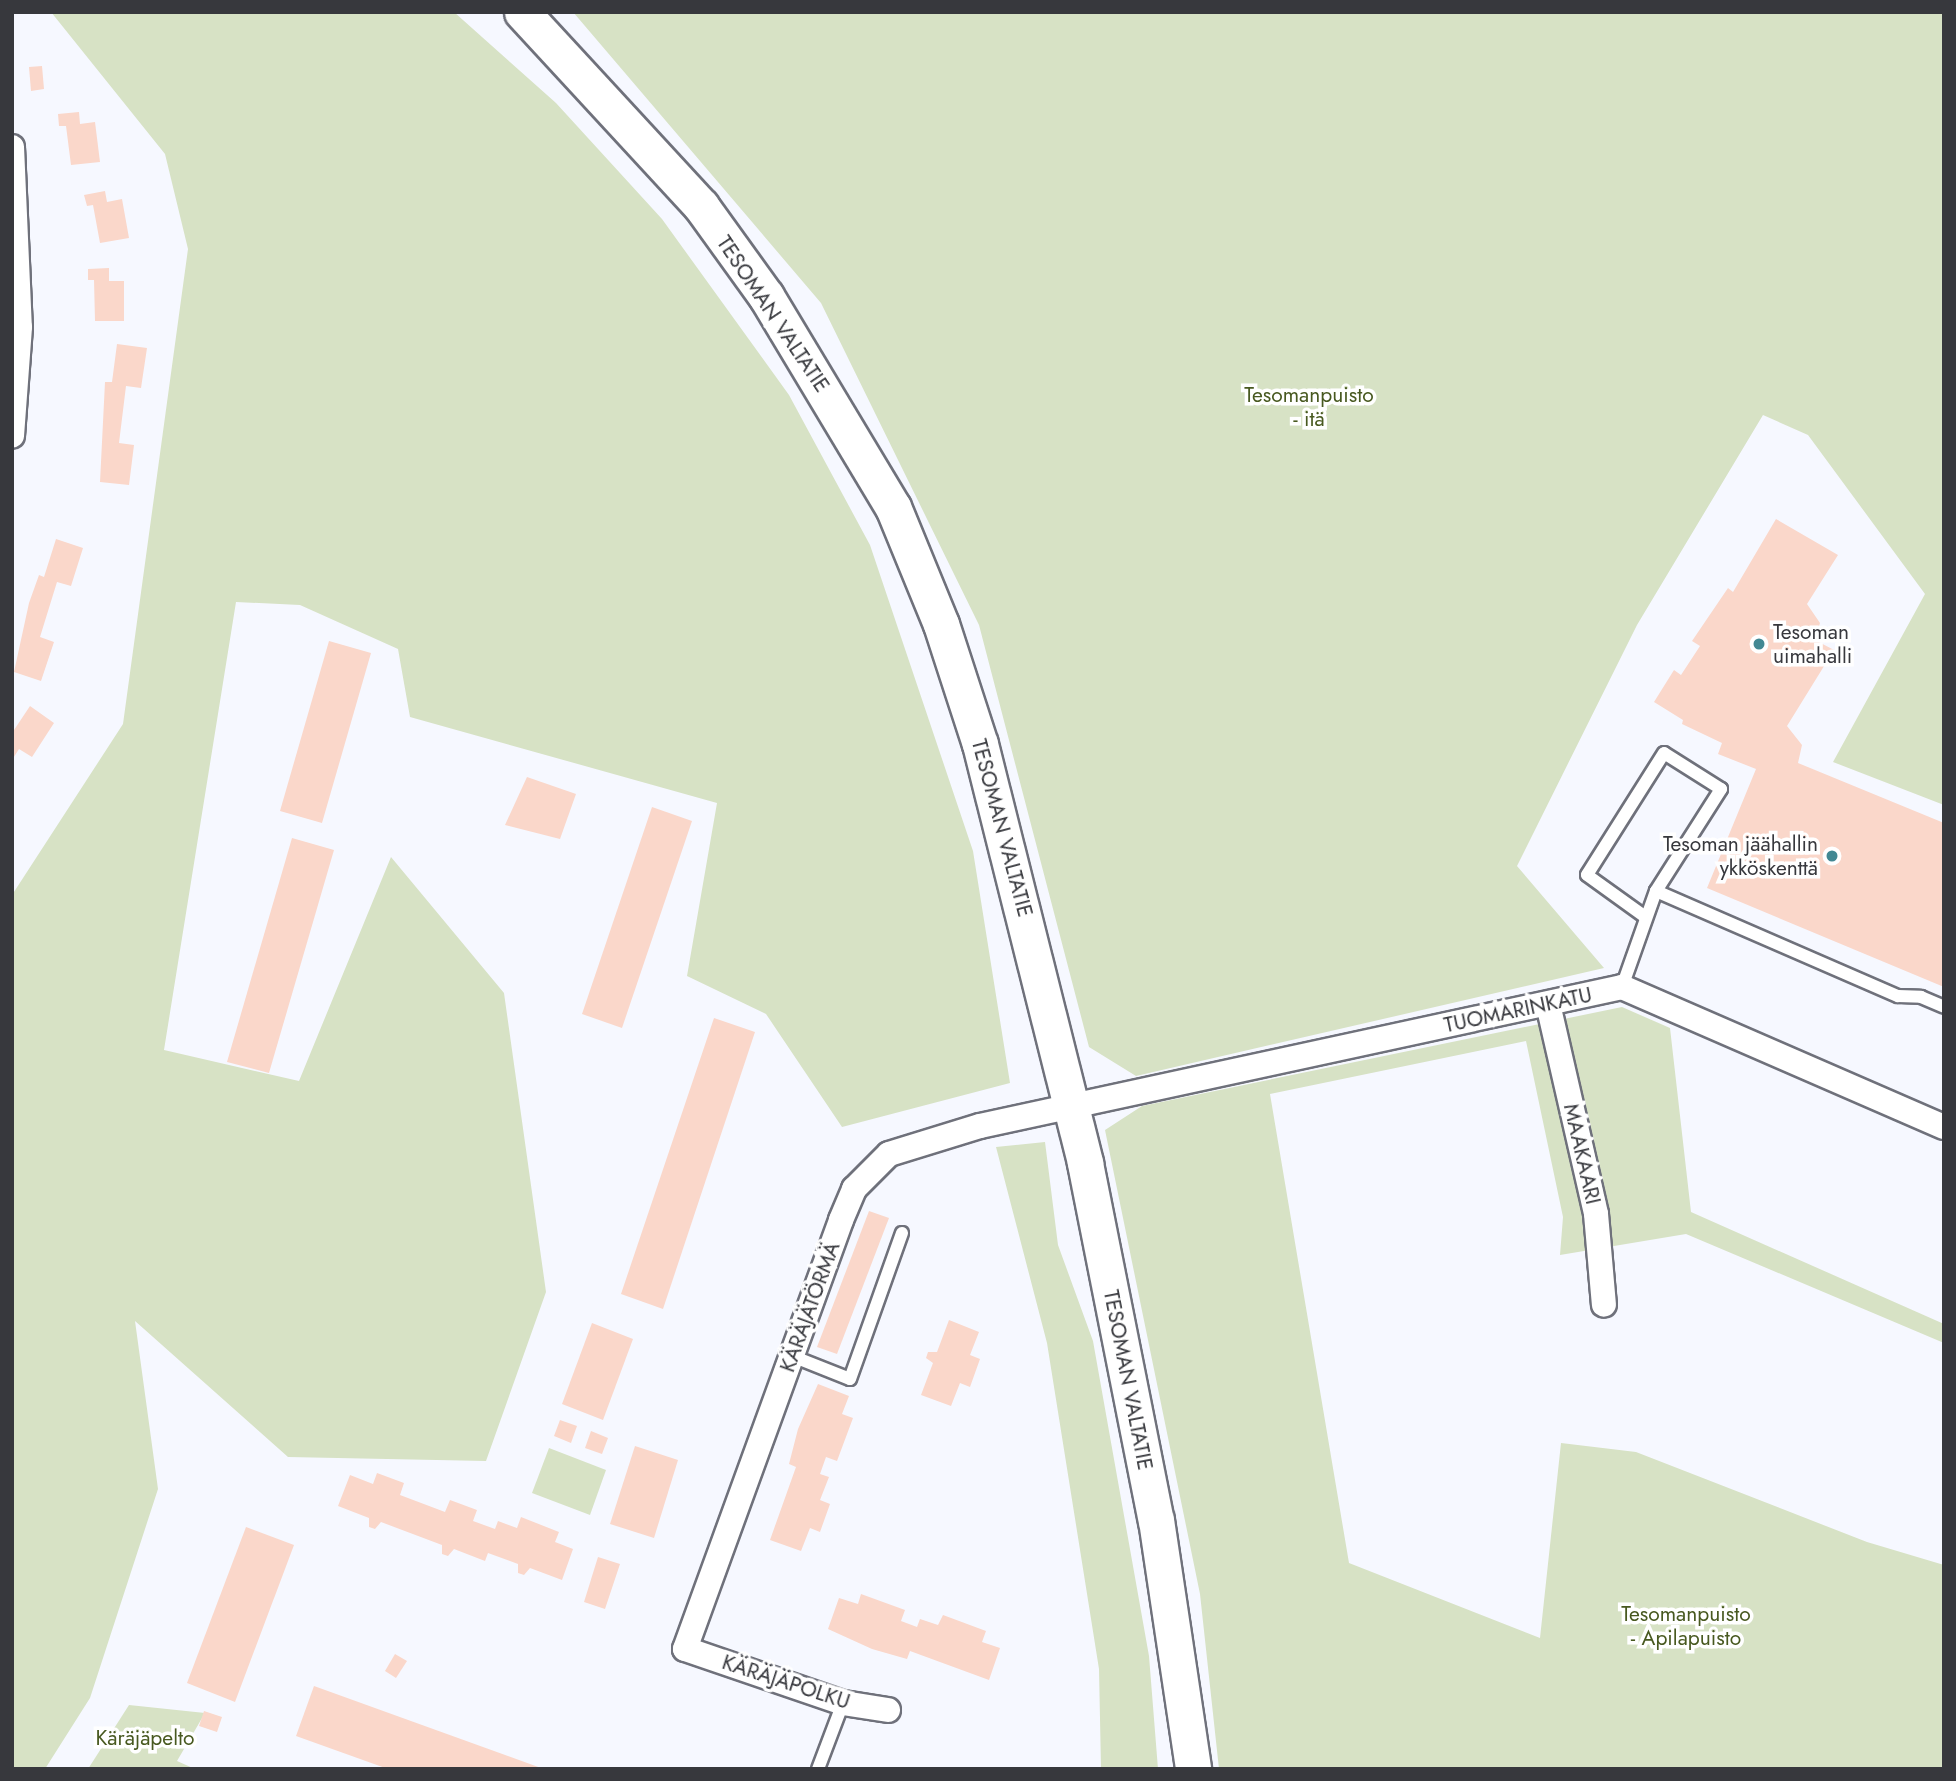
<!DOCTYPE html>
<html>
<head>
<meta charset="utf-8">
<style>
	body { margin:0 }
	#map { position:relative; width:1956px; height:1781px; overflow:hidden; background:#f6f8ff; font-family:Jost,sans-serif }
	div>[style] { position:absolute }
	.green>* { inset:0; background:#d7e2c5 }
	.building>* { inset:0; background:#fad7ca }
	.roads { filter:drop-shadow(2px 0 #6f717b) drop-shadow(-2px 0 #6f717b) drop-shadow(0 2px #6f717b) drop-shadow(0 -2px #6f717b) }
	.service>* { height:12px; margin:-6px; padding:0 6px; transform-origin:6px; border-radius:6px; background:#fff }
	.minor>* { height:24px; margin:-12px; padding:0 12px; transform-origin:12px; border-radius:12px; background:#fff }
	.secondary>* { height:35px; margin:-17.5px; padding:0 17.5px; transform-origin:17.5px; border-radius:17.5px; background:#fff }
	.dots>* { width:19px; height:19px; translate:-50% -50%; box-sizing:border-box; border:4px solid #fff; border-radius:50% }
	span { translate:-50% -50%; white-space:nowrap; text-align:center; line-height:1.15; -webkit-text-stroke:7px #fff; paint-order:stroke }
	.street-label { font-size:21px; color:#37383d }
	.park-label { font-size:21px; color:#485920 }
	.poi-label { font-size:21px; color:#37383d }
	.left { translate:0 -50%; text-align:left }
	.right { translate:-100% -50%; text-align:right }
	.frame { position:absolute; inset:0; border:14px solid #37383d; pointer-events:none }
</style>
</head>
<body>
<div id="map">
	<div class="green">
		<i style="clip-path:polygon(51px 12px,454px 12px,556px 103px,662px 219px,789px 395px,870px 545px,973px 851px,1010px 1083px,842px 1127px,766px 1014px,687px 976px,717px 803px,410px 717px,398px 649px,300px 605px,236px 602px,164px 1050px,299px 1081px,391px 857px,504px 993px,546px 1292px,486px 1461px,288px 1457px,135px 1321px,158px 1489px,90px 1698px,45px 1769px,12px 1769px,12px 895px,123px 724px,188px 249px,165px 154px)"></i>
		<i style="clip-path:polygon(573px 12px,1944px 12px,1944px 805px,1833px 762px,1925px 594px,1808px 435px,1763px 415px,1637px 625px,1517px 866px,1604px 968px,1136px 1076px,1089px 1047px,979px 625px,821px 303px)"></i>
		<i style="clip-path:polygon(1622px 1007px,1670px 1028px,1691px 1212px,1944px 1324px,1944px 1343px,1686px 1234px,1560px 1255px,1563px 1217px,1526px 1041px,1270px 1094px,1349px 1563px,1540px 1638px,1561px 1443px,1636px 1452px,1867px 1542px,1944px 1565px,1944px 1769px,1219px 1769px,1200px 1594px,1105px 1130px,1142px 1106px)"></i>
		<i style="clip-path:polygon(1045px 1142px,1058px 1245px,1093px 1341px,1149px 1656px,1158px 1769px,1101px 1769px,1099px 1669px,1047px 1343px,996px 1147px)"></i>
		<i style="clip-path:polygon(549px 1448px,606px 1470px,590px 1515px,532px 1493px)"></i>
		<i style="clip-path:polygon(129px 1705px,205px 1713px,177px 1761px,195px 1769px,88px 1769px)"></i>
	</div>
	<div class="building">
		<i style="clip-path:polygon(42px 66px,44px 89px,31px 91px,29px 67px)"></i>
		<i style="clip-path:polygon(79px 112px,80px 124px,95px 122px,100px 162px,71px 165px,66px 126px,59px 126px,58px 114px)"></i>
		<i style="clip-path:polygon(105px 191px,107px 202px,122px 199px,129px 238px,100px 243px,93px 205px,87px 206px,84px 195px)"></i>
		<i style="clip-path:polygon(109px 268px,109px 281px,124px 281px,124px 321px,95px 321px,94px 280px,88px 280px,88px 269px)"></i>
		<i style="clip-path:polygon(117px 344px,147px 348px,141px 388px,126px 386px,119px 443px,134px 445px,129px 485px,100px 482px,105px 382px,112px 382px)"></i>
		<i style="clip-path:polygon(1776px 519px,1838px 555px,1807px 604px,1820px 623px,1815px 640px,1834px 650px,1787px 726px,1802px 745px,1798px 763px,1944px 823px,1944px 987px,1707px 888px,1756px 769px,1718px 754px,1722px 743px,1682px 724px,1683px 720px,1654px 702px,1674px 670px,1681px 675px,1700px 646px,1692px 641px,1728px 588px,1733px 592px)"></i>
		<i style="clip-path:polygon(56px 539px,83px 548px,71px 586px,57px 582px,40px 637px,54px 642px,41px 681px,14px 672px,29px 603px,39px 575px,44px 577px)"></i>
		<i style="clip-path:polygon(329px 641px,371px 653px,322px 823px,280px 811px)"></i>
		<i style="clip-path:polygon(30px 706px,54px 723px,32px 757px,19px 749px,12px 760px,12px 733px)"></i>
		<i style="clip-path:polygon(527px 777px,576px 794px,560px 839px,505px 825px)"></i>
		<i style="clip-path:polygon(652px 807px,692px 821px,622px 1028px,582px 1014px)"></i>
		<i style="clip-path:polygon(292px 838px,334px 850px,269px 1073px,227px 1062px)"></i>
		<i style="clip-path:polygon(714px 1018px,755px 1032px,663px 1309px,621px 1294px)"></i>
		<i style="clip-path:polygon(869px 1211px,889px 1218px,837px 1354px,817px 1347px)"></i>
		<i style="clip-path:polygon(949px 1320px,979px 1332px,970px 1355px,980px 1359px,970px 1387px,960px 1383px,951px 1406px,921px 1395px,933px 1363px,926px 1358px,928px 1352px,937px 1352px)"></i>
		<i style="clip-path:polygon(592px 1323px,633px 1339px,603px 1420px,562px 1404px)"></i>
		<i style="clip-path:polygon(818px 1384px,849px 1396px,842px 1414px,853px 1418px,837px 1461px,826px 1457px,820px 1474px,829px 1477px,820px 1500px,830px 1504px,820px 1532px,810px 1528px,801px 1551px,770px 1540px,796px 1467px,789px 1464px,798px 1429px)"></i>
		<i style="clip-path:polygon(560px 1420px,577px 1426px,571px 1443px,554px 1436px)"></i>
		<i style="clip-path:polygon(591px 1431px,608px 1438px,602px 1454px,585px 1448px)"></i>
		<i style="clip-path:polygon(635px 1446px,678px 1460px,654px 1538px,610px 1524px)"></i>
		<i style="clip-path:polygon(377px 1473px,404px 1483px,400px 1495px,445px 1512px,450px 1500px,477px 1510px,473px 1521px,495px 1529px,498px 1521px,517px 1528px,521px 1517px,559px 1532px,555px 1542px,573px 1549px,562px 1580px,530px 1568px,524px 1575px,518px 1573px,518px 1564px,488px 1553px,485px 1561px,454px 1549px,448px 1556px,442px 1554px,442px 1545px,381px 1522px,375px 1529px,369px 1527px,369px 1518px,338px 1506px,350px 1475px,373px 1484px)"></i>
		<i style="clip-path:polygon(246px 1527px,294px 1545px,235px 1702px,187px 1683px)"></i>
		<i style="clip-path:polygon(598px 1557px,620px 1564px,605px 1609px,584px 1602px)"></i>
		<i style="clip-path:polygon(861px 1594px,905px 1610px,901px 1621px,917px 1627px,920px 1619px,938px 1625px,943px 1615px,986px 1631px,982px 1642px,1000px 1648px,989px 1680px,910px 1651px,907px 1659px,872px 1649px,828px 1629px,839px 1598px,858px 1604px)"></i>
		<i style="clip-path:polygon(395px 1654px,407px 1661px,396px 1678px,385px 1671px)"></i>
		<i style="clip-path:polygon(314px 1686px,541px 1768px,541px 1769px,388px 1769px,296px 1736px)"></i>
		<i style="clip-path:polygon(204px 1711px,222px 1717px,217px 1732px,199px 1726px)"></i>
	</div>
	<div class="roads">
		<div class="service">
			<i style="left:1656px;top:891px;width:264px;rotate:23.5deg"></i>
			<i style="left:1898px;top:996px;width:23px;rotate:2deg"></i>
			<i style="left:1921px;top:997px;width:25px;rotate:23deg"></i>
			<i style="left:1622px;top:987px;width:102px;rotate:-70.5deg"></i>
			<i style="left:1656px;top:891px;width:121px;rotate:-57.5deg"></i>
			<i style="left:1721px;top:789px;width:67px;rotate:-147.7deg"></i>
			<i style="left:1664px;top:753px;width:144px;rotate:122.3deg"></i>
			<i style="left:1587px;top:875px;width:70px;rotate:35.7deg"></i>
			<i style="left:792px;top:1356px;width:62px;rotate:21.6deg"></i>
			<i style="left:850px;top:1379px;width:155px;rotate:-70.4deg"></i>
			<i style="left:818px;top:1769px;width:71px;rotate:-69.3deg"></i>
		</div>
		<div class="minor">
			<i style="left:12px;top:147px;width:180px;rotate:87.5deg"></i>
			<i style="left:20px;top:327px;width:109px;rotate:94.2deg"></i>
			<i style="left:1548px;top:1004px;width:215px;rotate:77.1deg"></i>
			<i style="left:1596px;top:1214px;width:91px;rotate:85deg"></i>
			<i style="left:888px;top:1710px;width:46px;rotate:-171.2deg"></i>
			<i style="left:843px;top:1703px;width:167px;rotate:-161.1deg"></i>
			<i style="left:685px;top:1649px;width:456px;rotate:-70deg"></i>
			<i style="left:841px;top:1220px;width:34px;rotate:-67deg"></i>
			<i style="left:854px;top:1189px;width:49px;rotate:-45deg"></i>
			<i style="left:889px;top:1154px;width:95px;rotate:-17.1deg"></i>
			<i style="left:980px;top:1126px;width:657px;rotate:-12.22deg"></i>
			<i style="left:1622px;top:987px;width:351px;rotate:23.5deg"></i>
		</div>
		<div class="secondary">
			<i style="left:522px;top:12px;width:264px;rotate:47.3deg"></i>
			<i style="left:701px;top:206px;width:111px;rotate:54.2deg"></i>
			<i style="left:766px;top:296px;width:246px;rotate:59deg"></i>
			<i style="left:893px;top:507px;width:126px;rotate:67.7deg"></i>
			<i style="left:941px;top:624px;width:126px;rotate:72deg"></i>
			<i style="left:980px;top:744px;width:432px;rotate:75.9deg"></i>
			<i style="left:1085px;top:1163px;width:364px;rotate:78.8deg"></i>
			<i style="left:1156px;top:1520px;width:252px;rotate:81.5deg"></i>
		</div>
	</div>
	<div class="dots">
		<i style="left:1759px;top:644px;background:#428893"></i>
		<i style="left:1832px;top:856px;background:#428893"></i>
	</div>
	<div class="street-label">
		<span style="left:773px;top:314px;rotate:56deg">TESOMAN VALTATIE</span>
		<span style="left:1002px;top:828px;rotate:75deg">TESOMAN VALTATIE</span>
		<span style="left:1518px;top:1010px;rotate:-12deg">TUOMARINKATU</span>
		<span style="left:1582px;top:1154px;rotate:77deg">MAAKAARI</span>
		<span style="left:810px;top:1307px;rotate:-70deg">KÄRÄJÄTÖRMÄ</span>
		<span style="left:1128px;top:1380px;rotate:79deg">TESOMAN VALTATIE</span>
		<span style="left:786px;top:1682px;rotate:18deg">KÄRÄJÄPOLKU</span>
	</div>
	<div class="park-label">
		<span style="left:1309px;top:407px">Tesomanpuisto<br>- itä</span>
		<span style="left:1686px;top:1626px">Tesomanpuisto<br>- Apilapuisto</span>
		<span style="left:145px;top:1738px">Käräjäpelto</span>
	</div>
	<div class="poi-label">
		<span class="left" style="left:1773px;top:644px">Tesoman<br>uimahalli</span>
		<span class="right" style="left:1818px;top:856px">Tesoman jäähallin<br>ykköskenttä</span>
	</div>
	<div class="frame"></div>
</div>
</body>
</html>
